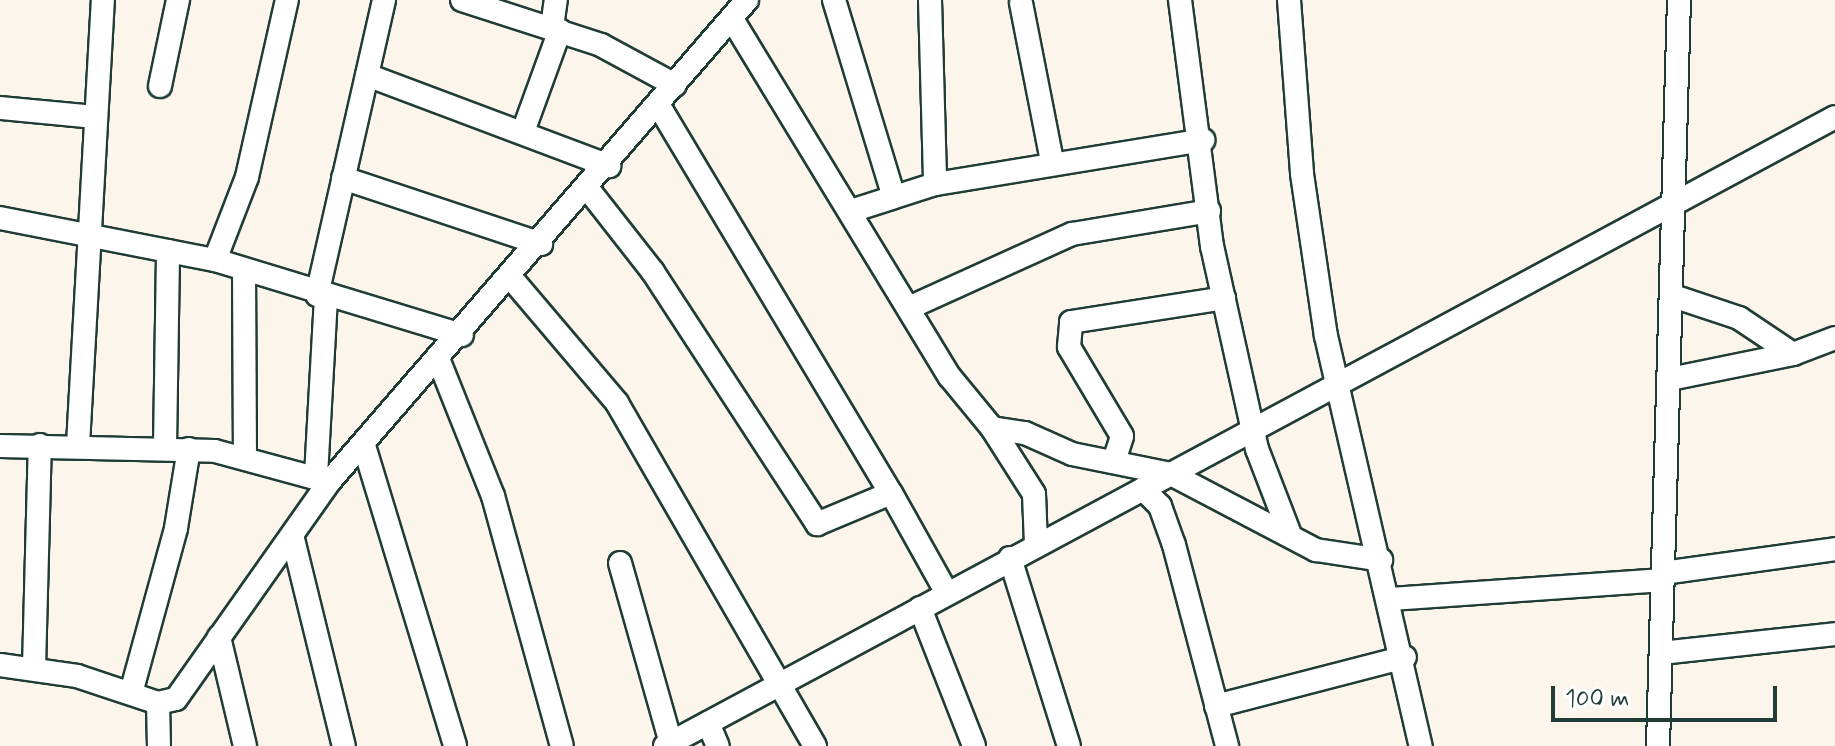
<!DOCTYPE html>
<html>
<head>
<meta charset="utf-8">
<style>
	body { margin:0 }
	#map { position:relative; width:1835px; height:746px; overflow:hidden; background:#fcf5ec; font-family:Mynerve,sans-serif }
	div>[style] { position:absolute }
	.roads { filter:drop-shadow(2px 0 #1f3d34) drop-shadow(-2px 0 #1f3d34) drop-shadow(0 2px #1f3d34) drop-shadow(0 -2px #1f3d34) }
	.minor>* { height:22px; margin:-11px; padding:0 11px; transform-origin:11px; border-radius:11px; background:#fff }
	span { translate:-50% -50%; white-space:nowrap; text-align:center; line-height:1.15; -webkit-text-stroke:6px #fff; paint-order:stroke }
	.scale { position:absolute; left:1551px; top:686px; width:226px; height:36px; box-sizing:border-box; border:4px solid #1f3d34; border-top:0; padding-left:10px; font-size:24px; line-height:28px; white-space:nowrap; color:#1f3d34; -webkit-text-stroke:6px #fff; paint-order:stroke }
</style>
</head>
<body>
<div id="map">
	<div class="roads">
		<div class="minor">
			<i style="left:462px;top:0;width:146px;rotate:17.9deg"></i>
			<i style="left:601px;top:45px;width:84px;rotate:28.4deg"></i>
			<i style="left:834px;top:0;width:203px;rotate:73.1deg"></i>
			<i style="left:930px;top:0;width:184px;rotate:88.4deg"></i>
			<i style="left:1180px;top:0;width:248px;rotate:82.6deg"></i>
			<i style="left:1212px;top:246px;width:208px;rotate:77.5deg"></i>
			<i style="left:1257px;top:449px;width:89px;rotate:68.9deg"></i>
			<i style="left:1289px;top:0;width:174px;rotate:85.7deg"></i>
			<i style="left:1302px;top:174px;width:164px;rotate:81.6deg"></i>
			<i style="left:1326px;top:336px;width:421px;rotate:77deg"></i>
			<i style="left:1021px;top:3px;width:161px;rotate:78.9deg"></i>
			<i style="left:732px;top:19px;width:419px;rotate:58.7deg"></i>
			<i style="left:950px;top:377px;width:66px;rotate:50.5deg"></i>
			<i style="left:992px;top:428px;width:33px;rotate:9deg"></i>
			<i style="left:1025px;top:433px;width:51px;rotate:24.1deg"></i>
			<i style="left:1072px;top:454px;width:101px;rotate:11.4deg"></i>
			<i style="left:1171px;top:474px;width:164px;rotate:27.7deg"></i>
			<i style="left:1316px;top:550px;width:66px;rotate:8.7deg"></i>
			<i style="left:552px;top:27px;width:27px;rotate:-82deg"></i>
			<i style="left:367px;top:75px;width:259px;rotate:20.6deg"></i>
			<i style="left:160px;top:86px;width:88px;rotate:-78.2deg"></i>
			<i style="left:659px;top:106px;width:451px;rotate:59.1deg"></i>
			<i style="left:0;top:108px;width:95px;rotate:5.4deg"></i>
			<i style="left:524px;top:129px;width:105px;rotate:-70deg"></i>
			<i style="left:343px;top:178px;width:209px;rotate:18.4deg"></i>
			<i style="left:588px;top:189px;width:105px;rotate:51.9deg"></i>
			<i style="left:653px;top:272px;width:301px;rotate:56.9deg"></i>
			<i style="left:817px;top:524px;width:80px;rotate:-22.7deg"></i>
			<i style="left:891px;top:493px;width:115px;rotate:60.8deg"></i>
			<i style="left:851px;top:211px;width:88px;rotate:-17.8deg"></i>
			<i style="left:935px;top:184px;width:272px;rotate:-9.3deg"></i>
			<i style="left:0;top:218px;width:219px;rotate:11.1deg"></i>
			<i style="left:215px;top:260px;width:258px;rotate:16.9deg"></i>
			<i style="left:215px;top:260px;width:89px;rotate:-68.9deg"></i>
			<i style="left:247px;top:177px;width:181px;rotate:-77.3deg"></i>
			<i style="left:244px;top:270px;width:184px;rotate:89.7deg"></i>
			<i style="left:512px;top:279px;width:162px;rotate:49.7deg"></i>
			<i style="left:617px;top:403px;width:396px;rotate:60deg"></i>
			<i style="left:317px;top:295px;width:303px;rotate:-77.2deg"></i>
			<i style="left:1673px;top:296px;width:70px;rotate:18.4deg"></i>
			<i style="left:1739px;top:318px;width:65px;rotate:33.7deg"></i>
			<i style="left:1793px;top:354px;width:45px;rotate:-20.9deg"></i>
			<i style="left:913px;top:306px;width:175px;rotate:-24.4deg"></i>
			<i style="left:1072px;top:234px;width:139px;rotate:-9.5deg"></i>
			<i style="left:439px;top:361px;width:145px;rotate:68.2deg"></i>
			<i style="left:493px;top:496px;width:259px;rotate:74.6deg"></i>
			<i style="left:1670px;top:379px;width:126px;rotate:-11.5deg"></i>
			<i style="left:992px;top:428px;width:78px;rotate:57.5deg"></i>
			<i style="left:1034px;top:494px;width:49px;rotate:87.7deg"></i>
			<i style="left:78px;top:445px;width:446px;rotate:-86.8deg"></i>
			<i style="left:0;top:446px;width:215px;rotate:1.3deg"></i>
			<i style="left:215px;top:451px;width:118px;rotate:15.2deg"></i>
			<i style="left:165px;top:446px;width:195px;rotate:-89.1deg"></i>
			<i style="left:365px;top:449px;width:310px;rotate:73.1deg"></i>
			<i style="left:1115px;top:458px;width:23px;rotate:-72deg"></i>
			<i style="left:1122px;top:436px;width:104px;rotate:-120.8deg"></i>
			<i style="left:1069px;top:347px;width:25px;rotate:-85deg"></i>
			<i style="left:1071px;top:322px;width:155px;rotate:-8.9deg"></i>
			<i style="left:316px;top:476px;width:179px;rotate:-86.8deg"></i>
			<i style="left:1143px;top:489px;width:24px;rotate:45deg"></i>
			<i style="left:1160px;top:506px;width:41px;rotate:70.3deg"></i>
			<i style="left:1174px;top:545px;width:208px;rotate:75.2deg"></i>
			<i style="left:293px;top:539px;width:213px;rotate:76.2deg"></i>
			<i style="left:1010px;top:558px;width:197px;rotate:72.6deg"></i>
			<i style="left:620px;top:563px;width:187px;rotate:74.2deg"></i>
			<i style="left:1663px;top:573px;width:174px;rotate:-7.9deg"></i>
			<i style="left:1391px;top:599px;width:273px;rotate:-4deg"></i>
			<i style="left:920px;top:608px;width:148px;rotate:68.6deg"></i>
			<i style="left:219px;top:637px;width:112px;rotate:76.6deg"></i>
			<i style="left:1661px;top:653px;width:175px;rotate:-6.2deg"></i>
			<i style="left:0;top:665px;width:78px;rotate:8.1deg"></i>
			<i style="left:77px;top:676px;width:85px;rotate:18.4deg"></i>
			<i style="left:158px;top:703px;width:18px;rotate:-13deg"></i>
			<i style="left:176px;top:699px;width:266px;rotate:-54.8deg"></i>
			<i style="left:329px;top:482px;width:638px;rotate:-49.07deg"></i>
			<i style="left:34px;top:668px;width:223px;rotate:-88.5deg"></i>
			<i style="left:131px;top:693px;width:171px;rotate:-74.7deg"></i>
			<i style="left:176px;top:528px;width:80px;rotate:-80.7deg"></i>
			<i style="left:158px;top:703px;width:43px;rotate:88.7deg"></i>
			<i style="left:1216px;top:706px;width:195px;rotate:-14.5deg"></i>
			<i style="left:708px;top:723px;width:25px;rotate:67deg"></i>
			<i style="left:665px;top:746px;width:1328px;rotate:-28.26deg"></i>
			<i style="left:1658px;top:746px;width:746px;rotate:-88.39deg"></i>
		</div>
	</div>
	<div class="scale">100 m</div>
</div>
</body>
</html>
